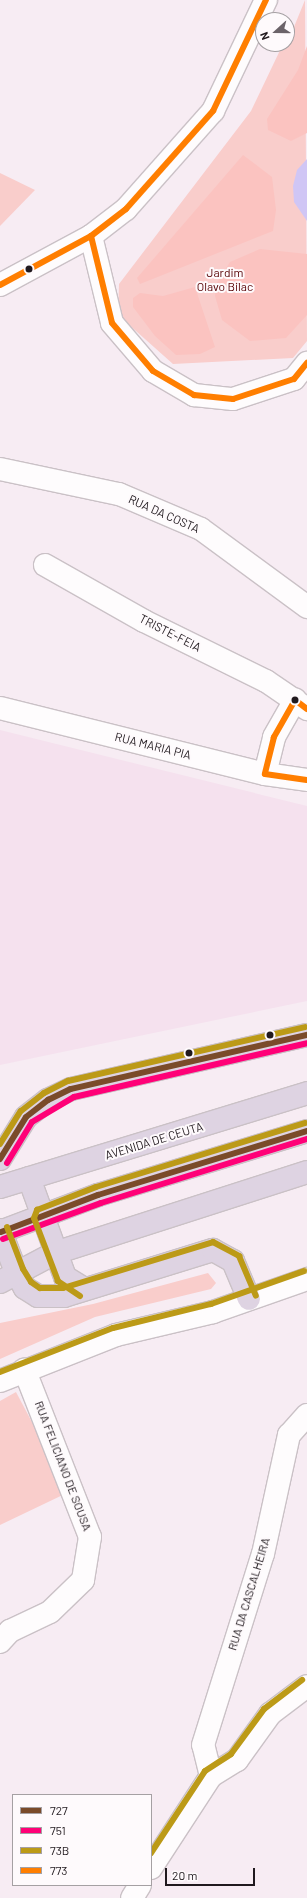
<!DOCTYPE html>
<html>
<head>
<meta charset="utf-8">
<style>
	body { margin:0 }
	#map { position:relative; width:307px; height:1898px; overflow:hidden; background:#f7ecf3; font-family:Barlow,sans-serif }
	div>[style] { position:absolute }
	.built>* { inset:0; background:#f5e1ee }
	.green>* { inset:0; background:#f9cdcb }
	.forest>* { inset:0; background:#fbc3c0 }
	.water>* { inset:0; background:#d0c6f5 }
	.roads { filter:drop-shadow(1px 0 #cac1c6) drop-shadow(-1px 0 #cac1c6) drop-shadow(0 1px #cac1c6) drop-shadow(0 -1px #cac1c6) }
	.street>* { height:22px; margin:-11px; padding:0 11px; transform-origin:11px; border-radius:11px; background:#fefcfd }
	.highway>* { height:22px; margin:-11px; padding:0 11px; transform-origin:11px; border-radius:11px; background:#ded3e2 }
	.bus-1>* { height:6px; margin:-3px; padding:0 3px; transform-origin:3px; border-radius:3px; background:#7a4b2a }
	.bus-2>* { height:6px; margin:-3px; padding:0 3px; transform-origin:3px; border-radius:3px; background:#f07 }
	.bus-3>* { height:6px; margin:-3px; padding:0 3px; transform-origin:3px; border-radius:3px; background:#bc9a17 }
	.bus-4>* { height:6px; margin:-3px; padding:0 3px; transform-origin:3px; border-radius:3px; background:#ff7e00 }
	.dots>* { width:11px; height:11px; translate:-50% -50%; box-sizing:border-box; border:2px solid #fefafc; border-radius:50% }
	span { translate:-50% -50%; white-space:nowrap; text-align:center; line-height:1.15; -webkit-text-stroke:4px #fefafc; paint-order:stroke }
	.park-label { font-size:12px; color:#570305 }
	.street-label { font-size:12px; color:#20191e }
	.legend { position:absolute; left:12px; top:1794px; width:140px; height:92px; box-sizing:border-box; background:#fefafc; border:1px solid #a5a0a3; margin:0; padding:5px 7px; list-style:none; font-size:12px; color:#20191e }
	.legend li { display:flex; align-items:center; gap:8px; height:20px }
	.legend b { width:20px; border:1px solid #a5a0a3 }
	.north { position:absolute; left:255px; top:12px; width:40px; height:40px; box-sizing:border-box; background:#fefafc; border:1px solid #a5a0a3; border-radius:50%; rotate:249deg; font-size:11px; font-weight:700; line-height:16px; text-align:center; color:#20191e }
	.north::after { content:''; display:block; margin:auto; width:14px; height:18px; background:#6b6369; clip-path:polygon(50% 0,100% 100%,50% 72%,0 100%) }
	.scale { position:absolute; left:165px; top:1868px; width:90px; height:18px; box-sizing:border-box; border:2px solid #20191e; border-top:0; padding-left:5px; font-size:12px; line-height:14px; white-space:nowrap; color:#20191e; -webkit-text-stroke:3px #fefafc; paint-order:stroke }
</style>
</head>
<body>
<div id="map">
	<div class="built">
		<i style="clip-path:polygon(0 730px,307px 806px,307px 1001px,0 1065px)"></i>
	</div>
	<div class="green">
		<i style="clip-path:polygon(305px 0,307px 341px,293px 358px,173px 364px,118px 315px,119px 284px,251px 111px,283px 44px,287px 44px)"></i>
		<i style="clip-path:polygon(0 173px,35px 190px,0 226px)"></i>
		<i style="clip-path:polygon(208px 1273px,216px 1283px,211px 1289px,95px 1317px,0 1359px,0 1323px,93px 1304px)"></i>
		<i style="clip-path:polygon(16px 1392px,69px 1492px,0 1525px,0 1401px)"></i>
	</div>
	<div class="forest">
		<i style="clip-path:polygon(307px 46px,307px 133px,291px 141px,268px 130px,267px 119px,298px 70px)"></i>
		<i style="clip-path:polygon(243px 155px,272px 177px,276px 210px,273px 231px,140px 284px,137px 278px)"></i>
		<i style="clip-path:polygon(260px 249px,307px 254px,307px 315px,286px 338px,250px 341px,222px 320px,215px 296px,216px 284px,230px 262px)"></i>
		<i style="clip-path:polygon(195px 287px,215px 347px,200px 354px,176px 355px,155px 336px,133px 307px,133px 298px,140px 293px,163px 296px)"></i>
	</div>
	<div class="water">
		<i style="clip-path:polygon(307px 159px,307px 221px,294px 202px,293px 186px,297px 170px)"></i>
	</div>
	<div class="roads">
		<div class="street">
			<i style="left:91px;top:236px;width:89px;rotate:76.4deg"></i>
			<i style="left:112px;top:323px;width:63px;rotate:49.5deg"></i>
			<i style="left:153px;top:371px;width:48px;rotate:30.3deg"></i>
			<i style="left:194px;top:395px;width:39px;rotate:6deg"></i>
			<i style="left:233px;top:399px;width:64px;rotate:-18.2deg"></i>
			<i style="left:294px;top:379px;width:21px;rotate:-51deg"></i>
			<i style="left:0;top:285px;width:103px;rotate:-28.3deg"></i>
			<i style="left:91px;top:236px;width:44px;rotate:-37.6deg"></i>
			<i style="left:126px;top:209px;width:131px;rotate:-48.4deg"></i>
			<i style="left:213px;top:111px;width:123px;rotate:-64.5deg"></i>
			<i style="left:0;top:469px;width:122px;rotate:11.9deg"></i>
			<i style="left:119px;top:494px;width:89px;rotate:23.1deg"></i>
			<i style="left:201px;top:529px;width:132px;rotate:36.3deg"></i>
			<i style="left:45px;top:565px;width:114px;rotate:29.5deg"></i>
			<i style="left:144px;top:621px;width:136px;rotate:26.2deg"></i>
			<i style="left:266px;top:681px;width:50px;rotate:34.3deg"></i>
			<i style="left:0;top:708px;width:273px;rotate:14deg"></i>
			<i style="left:265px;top:774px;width:42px;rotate:8.1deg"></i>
			<i style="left:265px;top:774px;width:38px;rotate:-76deg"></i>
			<i style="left:274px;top:737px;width:43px;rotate:-60.4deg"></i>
			<i style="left:0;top:1381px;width:125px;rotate:-21.6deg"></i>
			<i style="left:116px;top:1335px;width:100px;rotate:-13.3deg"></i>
			<i style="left:213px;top:1312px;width:100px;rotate:-19.3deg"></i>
			<i style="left:0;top:1642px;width:15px;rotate:-48deg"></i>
			<i style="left:10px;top:1631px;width:44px;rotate:-25.4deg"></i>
			<i style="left:50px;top:1612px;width:46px;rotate:-44.1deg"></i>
			<i style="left:83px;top:1580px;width:44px;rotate:-80.8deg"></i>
			<i style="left:90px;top:1537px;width:180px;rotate:-111.4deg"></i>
			<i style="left:211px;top:1776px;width:32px;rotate:-104deg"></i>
			<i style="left:203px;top:1745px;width:200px;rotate:-72.6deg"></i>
			<i style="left:263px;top:1554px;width:122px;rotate:-77.7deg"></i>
			<i style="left:289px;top:1435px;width:27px;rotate:-48deg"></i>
			<i style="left:151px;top:1868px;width:110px;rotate:-56.9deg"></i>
			<i style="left:211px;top:1776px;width:31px;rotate:-32deg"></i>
			<i style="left:237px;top:1760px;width:57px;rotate:-54.3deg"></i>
			<i style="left:270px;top:1714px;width:46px;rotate:-37.1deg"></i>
			<i style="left:132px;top:1898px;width:15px;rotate:-58deg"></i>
		</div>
		<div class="highway">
			<i style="left:0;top:1159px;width:49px;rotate:-58.2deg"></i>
			<i style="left:26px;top:1117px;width:28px;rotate:-38deg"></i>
			<i style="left:48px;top:1100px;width:25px;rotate:-26deg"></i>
			<i style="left:71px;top:1089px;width:242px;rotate:-12.9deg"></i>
			<i style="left:29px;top:1178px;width:105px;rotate:70deg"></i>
			<i style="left:65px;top:1277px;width:22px;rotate:32deg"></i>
			<i style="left:0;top:1187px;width:321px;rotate:-17deg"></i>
			<i style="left:0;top:1230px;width:45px;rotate:69.1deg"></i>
			<i style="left:16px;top:1272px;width:18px;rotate:61deg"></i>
			<i style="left:25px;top:1288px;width:15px;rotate:32deg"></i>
			<i style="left:38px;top:1296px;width:26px"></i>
			<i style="left:64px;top:1296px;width:156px;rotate:-17.2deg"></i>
			<i style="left:213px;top:1250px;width:23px;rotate:29deg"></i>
			<i style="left:233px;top:1261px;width:41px;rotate:67.2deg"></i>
			<i style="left:0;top:1232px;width:105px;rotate:-20.7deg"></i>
			<i style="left:98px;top:1195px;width:219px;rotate:-17deg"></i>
			<i style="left:0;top:1282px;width:62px;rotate:-27.8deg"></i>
			<i style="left:55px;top:1253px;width:265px;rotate:-17.8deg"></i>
		</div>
	</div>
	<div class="bus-1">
		<i style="left:0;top:1159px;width:49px;rotate:-58.2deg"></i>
		<i style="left:26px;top:1117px;width:28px;rotate:-38deg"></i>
		<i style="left:48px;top:1100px;width:25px;rotate:-26deg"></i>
		<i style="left:71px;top:1089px;width:242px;rotate:-12.9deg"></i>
		<i style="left:1px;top:1232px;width:104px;rotate:-20.9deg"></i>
		<i style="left:98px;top:1195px;width:219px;rotate:-17deg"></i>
	</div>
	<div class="bus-2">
		<i style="left:7px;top:1163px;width:48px;rotate:-58.6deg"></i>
		<i style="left:32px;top:1122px;width:49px;rotate:-30.8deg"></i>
		<i style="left:74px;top:1097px;width:239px;rotate:-13deg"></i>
		<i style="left:3px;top:1239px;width:104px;rotate:-20.2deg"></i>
		<i style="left:101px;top:1203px;width:216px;rotate:-17.3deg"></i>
	</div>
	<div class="bus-3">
		<i style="left:0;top:1144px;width:39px;rotate:-58deg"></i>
		<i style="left:21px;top:1111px;width:29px;rotate:-38deg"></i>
		<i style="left:44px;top:1093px;width:27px;rotate:-27deg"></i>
		<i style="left:68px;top:1081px;width:243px;rotate:-12.8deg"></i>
		<i style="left:7px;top:1227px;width:45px;rotate:69.1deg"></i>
		<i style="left:23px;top:1269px;width:15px;rotate:58deg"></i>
		<i style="left:31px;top:1282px;width:11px;rotate:34deg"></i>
		<i style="left:40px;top:1288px;width:23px"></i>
		<i style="left:63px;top:1288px;width:157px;rotate:-17deg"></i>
		<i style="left:213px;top:1242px;width:30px;rotate:28deg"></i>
		<i style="left:239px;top:1256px;width:43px;rotate:67deg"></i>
		<i style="left:80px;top:1296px;width:27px;rotate:-146deg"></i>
		<i style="left:58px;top:1281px;width:67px;rotate:-110.9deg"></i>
		<i style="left:34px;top:1218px;width:9px;rotate:-69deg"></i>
		<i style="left:37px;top:1210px;width:63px;rotate:-21.3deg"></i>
		<i style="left:96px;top:1187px;width:219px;rotate:-17deg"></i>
		<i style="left:0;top:1372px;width:121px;rotate:-21.3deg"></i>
		<i style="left:113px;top:1328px;width:101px;rotate:-13.8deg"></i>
		<i style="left:211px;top:1304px;width:99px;rotate:-19.5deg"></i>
		<i style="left:151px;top:1853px;width:98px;rotate:-56.6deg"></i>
		<i style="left:205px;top:1771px;width:31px;rotate:-33deg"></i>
		<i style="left:231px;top:1754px;width:56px;rotate:-53.7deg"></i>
		<i style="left:264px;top:1709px;width:48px;rotate:-37.3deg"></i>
	</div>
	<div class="bus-4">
		<i style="left:91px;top:236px;width:89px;rotate:76.4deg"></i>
		<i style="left:112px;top:323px;width:63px;rotate:49.5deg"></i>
		<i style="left:153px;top:371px;width:48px;rotate:30.3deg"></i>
		<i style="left:194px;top:395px;width:39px;rotate:6deg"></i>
		<i style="left:233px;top:399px;width:64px;rotate:-18.2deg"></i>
		<i style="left:294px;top:379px;width:21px;rotate:-51deg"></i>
		<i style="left:0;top:285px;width:103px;rotate:-28.3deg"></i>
		<i style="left:91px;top:236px;width:44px;rotate:-37.6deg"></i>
		<i style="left:126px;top:209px;width:131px;rotate:-48.4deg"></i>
		<i style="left:213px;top:111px;width:123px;rotate:-64.5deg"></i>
		<i style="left:307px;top:709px;width:15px;rotate:-143deg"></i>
		<i style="left:295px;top:700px;width:43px;rotate:119.6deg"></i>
		<i style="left:274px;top:737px;width:38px;rotate:104deg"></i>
		<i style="left:265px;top:774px;width:42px;rotate:8.1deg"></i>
	</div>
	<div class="dots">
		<i style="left:29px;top:269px;background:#20191e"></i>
		<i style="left:295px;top:700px;background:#20191e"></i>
		<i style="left:270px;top:1035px;background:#20191e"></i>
		<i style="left:189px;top:1053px;background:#20191e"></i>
	</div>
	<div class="park-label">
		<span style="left:225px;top:280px">Jardim<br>Olavo Bilac</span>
	</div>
	<div class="street-label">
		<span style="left:164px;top:514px;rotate:24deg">RUA DA COSTA</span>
		<span style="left:170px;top:633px;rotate:27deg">TRISTE-FEIA</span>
		<span style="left:153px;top:746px;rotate:14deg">RUA MARIA PIA</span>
		<span style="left:154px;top:1141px;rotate:-17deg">AVENIDA DE CEUTA</span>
		<span style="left:63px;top:1466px;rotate:69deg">RUA FELICIANO DE SOUSA</span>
		<span style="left:249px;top:1594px;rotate:-73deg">RUA DA CASCALHEIRA</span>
	</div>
	<ul class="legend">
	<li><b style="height:5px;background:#7a4b2a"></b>727</li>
	<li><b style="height:5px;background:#f07"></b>751</li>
	<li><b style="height:5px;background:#bc9a17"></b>73B</li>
	<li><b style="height:5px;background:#ff7e00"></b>773</li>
	</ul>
	<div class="north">N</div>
	<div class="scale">20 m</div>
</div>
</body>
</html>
